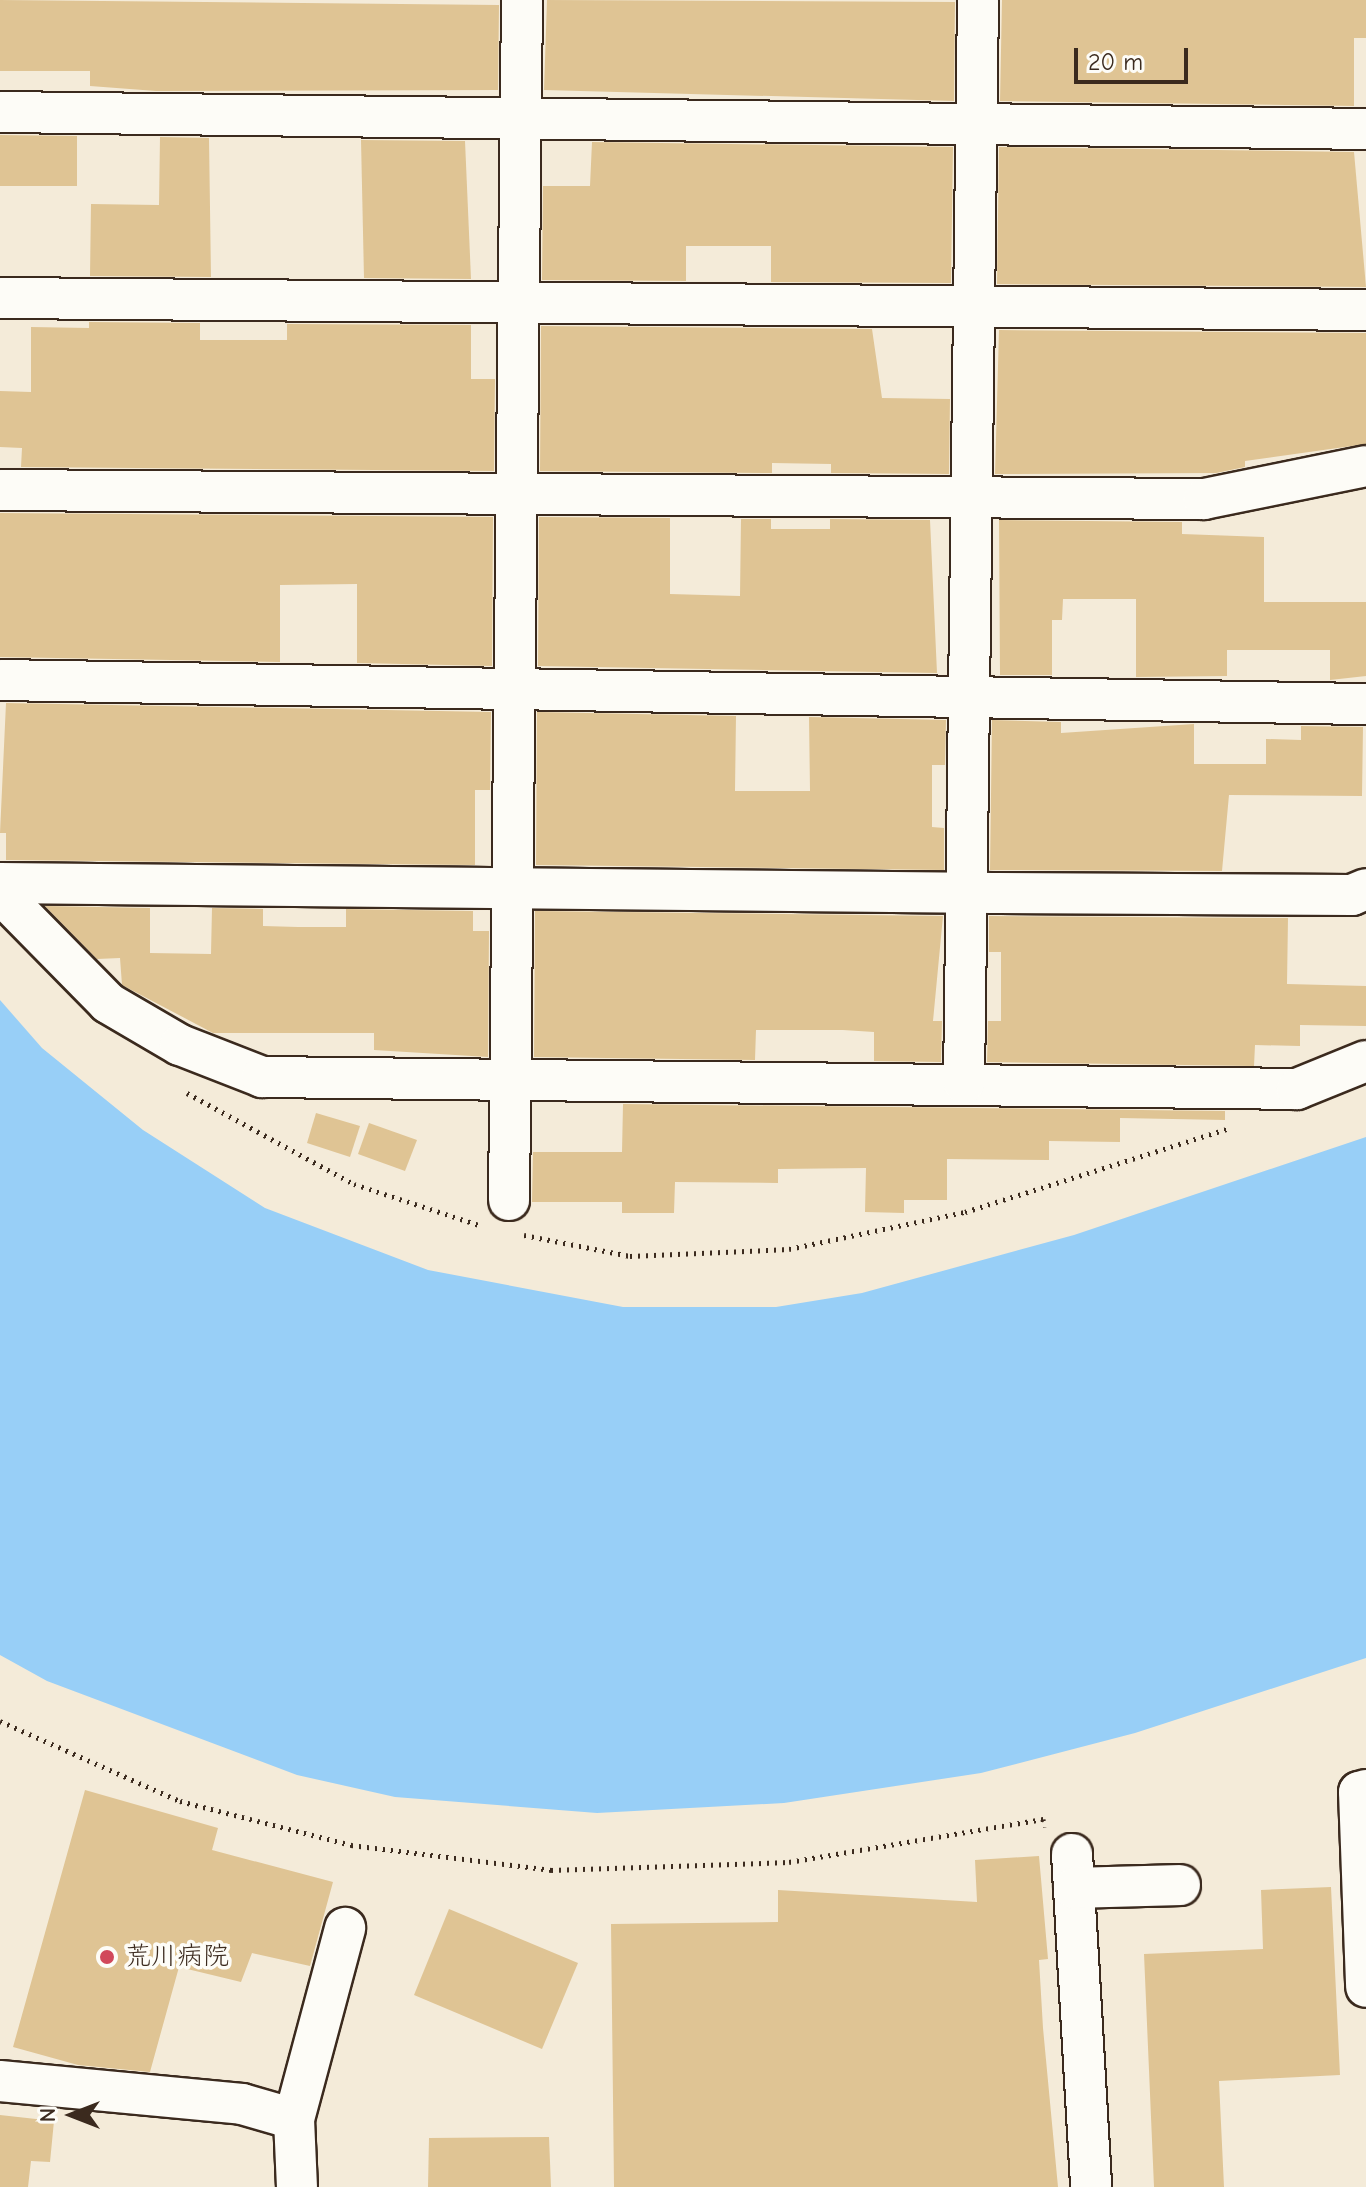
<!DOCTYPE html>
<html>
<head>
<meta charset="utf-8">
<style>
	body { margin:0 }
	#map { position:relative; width:1366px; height:2187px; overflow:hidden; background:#f4ebd9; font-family:"Comic Neue","Klee One",sans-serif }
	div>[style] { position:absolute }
	.water>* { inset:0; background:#98cff7 }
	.building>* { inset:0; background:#dfc494 }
	.path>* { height:5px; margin-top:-2.5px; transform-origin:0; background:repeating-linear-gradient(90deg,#3b2a1e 0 2px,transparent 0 8px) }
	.roads { filter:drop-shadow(2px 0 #3b2a1e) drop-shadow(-2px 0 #3b2a1e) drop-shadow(0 2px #3b2a1e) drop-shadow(0 -2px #3b2a1e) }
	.minor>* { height:40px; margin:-20px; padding:0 20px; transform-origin:20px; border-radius:20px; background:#fdfcf7 }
	.dots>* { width:22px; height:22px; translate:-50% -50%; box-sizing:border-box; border:4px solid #fdfcf7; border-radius:50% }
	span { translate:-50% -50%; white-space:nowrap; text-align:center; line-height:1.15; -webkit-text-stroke:7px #fdfcf7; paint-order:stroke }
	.poi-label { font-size:26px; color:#3b2a1e }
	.left { translate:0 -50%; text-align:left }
	.north { position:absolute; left:32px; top:2075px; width:80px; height:80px; -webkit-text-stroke:6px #fdfcf7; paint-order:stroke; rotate:270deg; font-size:22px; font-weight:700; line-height:32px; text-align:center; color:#3b2a1e }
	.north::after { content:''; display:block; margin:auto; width:28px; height:36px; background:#3b2a1e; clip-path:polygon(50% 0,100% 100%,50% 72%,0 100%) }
	.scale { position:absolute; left:1074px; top:48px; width:114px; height:36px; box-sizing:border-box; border:4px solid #3b2a1e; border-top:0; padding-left:10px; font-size:24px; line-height:28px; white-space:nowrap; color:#3b2a1e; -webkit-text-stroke:6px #fdfcf7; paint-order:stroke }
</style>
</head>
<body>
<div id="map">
	<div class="water">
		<i style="clip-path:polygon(0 1000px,42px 1048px,143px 1130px,265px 1208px,428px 1270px,623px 1307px,776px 1307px,862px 1293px,1074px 1235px,1366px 1137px,1366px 1658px,1135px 1733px,981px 1773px,784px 1803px,597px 1813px,395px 1797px,297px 1775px,47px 1681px,0 1655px)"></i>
	</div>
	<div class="building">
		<i style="clip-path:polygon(0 0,499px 5px,498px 90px,156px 91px,90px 86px,90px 71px,0 71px)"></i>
		<i style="clip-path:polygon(547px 0,955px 2px,954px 101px,544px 90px)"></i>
		<i style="clip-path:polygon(1002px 0,1366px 0,1366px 38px,1354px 38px,1354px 106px,1000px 101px)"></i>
		<i style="clip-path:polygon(0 135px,77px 136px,77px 186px,0 186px)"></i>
		<i style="clip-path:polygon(160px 137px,209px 138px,211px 277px,90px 276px,91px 204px,159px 205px)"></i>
		<i style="clip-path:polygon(361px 140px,465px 141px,471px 279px,364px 278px)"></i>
		<i style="clip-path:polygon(592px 142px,953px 147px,951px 283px,771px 282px,771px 246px,686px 246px,686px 281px,542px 280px,543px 186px,590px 186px)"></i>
		<i style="clip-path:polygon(999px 147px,1354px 152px,1366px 287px,997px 284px)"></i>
		<i style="clip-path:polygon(89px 322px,200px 323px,200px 340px,287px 340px,287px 324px,471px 325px,471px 379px,495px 379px,494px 471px,21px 467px,22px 448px,0 447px,0 391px,31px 392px,31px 327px,89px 328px)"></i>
		<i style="clip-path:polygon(541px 326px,872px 329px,882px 398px,950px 399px,949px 474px,831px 473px,831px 464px,772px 463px,772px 473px,540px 471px)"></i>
		<i style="clip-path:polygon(999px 330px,1366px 333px,1366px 444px,1245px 461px,1245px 467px,1216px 473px,995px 474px)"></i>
		<i style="clip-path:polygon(0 513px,493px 517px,492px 666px,357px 663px,357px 584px,280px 585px,280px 662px,0 657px)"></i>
		<i style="clip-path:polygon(539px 517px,670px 518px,670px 594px,740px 596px,741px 519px,771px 519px,771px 529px,830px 529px,830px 519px,930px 520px,937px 673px,538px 666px)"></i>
		<i style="clip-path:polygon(999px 520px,1182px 522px,1182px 534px,1264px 537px,1264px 602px,1366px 602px,1366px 676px,1330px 680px,1330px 650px,1227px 650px,1227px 676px,1136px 677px,1136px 599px,1063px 599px,1062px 620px,1052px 620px,1052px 675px,1000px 675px)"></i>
		<i style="clip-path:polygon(6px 703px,491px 712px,490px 790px,475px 790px,475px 865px,6px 860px,6px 833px,0 833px)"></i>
		<i style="clip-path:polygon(537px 712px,736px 716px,735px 791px,810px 791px,809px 717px,946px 720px,945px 765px,932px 765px,932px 827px,944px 828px,944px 870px,536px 865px)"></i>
		<i style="clip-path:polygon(992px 720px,1061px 722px,1061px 733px,1194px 724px,1194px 764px,1266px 764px,1266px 739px,1301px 740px,1301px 726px,1363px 727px,1362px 796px,1229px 795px,1222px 871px,990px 870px)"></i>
		<i style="clip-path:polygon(45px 906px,150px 908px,150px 953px,211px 954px,212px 908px,263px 909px,263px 926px,298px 927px,346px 927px,346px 909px,473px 911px,473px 931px,489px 931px,488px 1057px,374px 1050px,374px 1033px,213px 1033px,122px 985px,120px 958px,97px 959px)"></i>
		<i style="clip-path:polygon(535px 911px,943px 916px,933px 1021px,942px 1021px,941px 1062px,874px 1061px,874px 1032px,843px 1030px,756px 1030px,755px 1060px,534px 1057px)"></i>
		<i style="clip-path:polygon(989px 916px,1288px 918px,1287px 984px,1366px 986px,1366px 1026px,1300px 1025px,1300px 1046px,1255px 1045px,1254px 1066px,987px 1062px,988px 1021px,1001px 1021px,1001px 952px,989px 952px)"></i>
		<i style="clip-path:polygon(623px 1104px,1225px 1111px,1225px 1120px,1120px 1118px,1120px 1142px,1049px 1141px,1049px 1160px,947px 1159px,947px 1200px,904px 1200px,904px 1213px,865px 1212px,866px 1168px,778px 1169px,778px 1183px,675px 1182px,674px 1213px,622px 1213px,622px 1202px,532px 1202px,533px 1152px,622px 1152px)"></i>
		<i style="clip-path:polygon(316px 1113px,360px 1126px,350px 1157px,307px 1143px)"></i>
		<i style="clip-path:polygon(369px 1123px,417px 1140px,405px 1171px,358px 1154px)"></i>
		<i style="clip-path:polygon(85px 1790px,218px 1828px,212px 1850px,333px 1882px,310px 1966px,252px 1953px,241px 1982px,179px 1967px,150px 2072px,78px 2065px,13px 2047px)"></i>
		<i style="clip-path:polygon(1039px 1856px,1048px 1959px,1039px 1960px,1043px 2028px,1058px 2187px,614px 2187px,611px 1924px,778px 1922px,778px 1890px,977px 1902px,975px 1860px)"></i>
		<i style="clip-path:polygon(1331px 1887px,1340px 2075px,1219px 2081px,1224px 2187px,1154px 2187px,1144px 1954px,1263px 1949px,1261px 1890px)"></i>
		<i style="clip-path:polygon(449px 1909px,578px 1963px,542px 2049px,414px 1995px)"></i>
		<i style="clip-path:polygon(0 2115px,54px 2121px,50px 2162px,31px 2161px,28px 2187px,0 2187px)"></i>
		<i style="clip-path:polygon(549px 2137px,551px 2187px,428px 2187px,429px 2138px)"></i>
	</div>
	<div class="path">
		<i style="left:187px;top:1093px;width:190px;rotate:28.6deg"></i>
		<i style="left:354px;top:1184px;width:132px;rotate:18.2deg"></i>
		<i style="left:524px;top:1235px;width:108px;rotate:11.2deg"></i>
		<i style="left:630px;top:1256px;width:159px;rotate:-2.5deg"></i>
		<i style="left:789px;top:1249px;width:180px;rotate:-11.9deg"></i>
		<i style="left:965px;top:1212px;width:275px;rotate:-17.6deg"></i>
		<i style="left:0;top:1721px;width:197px;rotate:24deg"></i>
		<i style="left:180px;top:1801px;width:177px;rotate:14.4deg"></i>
		<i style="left:351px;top:1845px;width:202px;rotate:7.1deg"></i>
		<i style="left:551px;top:1870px;width:238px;rotate:-1.9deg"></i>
		<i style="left:789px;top:1862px;width:258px;rotate:-9.6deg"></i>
		<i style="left:1043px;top:1819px;width:8px;rotate:83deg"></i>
	</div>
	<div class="roads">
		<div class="minor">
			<i style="left:0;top:112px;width:1366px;rotate:0.71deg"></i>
			<i style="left:0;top:298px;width:1366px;rotate:0.5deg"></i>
			<i style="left:0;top:490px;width:1204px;rotate:0.43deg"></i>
			<i style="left:1204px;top:499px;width:165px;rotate:-11.5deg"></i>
			<i style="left:0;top:680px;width:1366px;rotate:1.01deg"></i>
			<i style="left:0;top:883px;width:993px;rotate:0.58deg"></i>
			<i style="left:993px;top:893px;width:359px;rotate:0.3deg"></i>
			<i style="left:1352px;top:895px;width:15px;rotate:-23deg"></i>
			<i style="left:0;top:893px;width:154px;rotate:45.5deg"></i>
			<i style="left:108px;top:1003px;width:83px;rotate:30.3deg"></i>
			<i style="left:180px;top:1045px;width:88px;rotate:21.3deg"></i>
			<i style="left:262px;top:1077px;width:1035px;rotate:0.66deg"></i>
			<i style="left:1297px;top:1089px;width:74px;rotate:-22.1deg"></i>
			<i style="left:964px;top:1083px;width:1083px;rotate:-89.26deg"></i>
			<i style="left:509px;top:1200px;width:1200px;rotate:-89.38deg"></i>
			<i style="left:1366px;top:1790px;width:7px;rotate:164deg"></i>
			<i style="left:1359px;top:1792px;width:195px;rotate:87.9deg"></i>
			<i style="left:1072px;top:1854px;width:334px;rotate:86.7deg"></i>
			<i style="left:1074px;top:1888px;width:106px;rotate:-1.6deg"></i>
			<i style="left:0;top:2081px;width:243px;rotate:5.4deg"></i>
			<i style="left:242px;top:2104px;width:54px;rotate:16.1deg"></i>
			<i style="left:294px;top:2119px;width:68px;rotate:87.5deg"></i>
			<i style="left:294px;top:2119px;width:198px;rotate:-75deg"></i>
		</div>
	</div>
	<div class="dots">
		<i style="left:107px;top:1957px;background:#d1495b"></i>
	</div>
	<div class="poi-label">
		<span class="left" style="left:125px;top:1957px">荒川病院</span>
	</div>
	<div class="north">N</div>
	<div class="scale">20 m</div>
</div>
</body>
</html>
